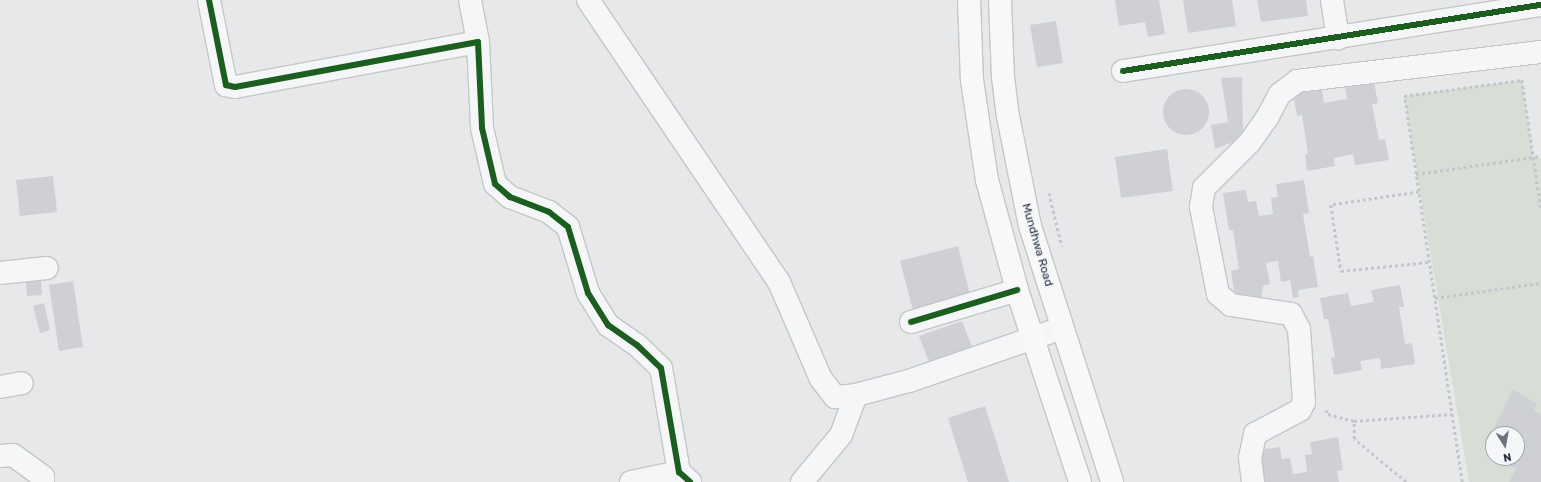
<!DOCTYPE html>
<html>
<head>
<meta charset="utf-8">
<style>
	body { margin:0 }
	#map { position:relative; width:1541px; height:482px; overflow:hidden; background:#e6e8ea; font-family:Rubik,sans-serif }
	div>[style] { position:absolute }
	.green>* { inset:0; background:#d6ded6 }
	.building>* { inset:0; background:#ced0d3 }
	.round { border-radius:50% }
	.path>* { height:2.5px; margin-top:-1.25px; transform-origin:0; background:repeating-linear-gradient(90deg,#c5c6ca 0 3px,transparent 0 6px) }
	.roads { filter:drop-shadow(1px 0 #c4c6c8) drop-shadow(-1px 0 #c4c6c8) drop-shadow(0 1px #c4c6c8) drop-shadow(0 -1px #c4c6c8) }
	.minor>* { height:22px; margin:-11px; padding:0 11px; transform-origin:11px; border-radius:11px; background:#f5f6f7 }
	.highway>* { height:22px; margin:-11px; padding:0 11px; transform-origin:11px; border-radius:11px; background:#f8f8f8 }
	.cycleway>* { height:6px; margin:-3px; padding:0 3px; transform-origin:3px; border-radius:3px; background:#1b5e20 }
	span { translate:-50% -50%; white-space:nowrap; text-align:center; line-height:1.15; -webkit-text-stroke:3px #f4f6f9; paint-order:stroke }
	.street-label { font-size:12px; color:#2b3445 }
	.north { position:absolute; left:1485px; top:426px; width:40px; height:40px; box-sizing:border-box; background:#f4f6f9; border:1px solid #a4a8b1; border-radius:50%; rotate:169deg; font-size:11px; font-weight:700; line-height:16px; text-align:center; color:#2b3445 }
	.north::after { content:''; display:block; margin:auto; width:14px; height:18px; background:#6c737f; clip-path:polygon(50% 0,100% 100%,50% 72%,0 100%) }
</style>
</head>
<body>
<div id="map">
	<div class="green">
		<i style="clip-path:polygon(evenodd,1522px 80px,1533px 157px,1541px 158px,1541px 482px,1469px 482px,1404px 96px,1522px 80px,1493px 434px,1517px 434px,1517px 458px,1493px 458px,1493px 434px)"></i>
	</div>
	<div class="building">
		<i style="clip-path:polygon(1115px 0,1159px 0,1165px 34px,1148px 37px,1145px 22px,1119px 26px)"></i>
		<i style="clip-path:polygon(1183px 0,1232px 0,1236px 26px,1188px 33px)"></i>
		<i style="clip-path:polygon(1257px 0,1306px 0,1308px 16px,1261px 22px)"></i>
		<i style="clip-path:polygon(1056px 21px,1063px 63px,1037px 67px,1030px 25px)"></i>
		<i style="clip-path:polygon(1242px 77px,1243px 138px,1215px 149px,1211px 125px,1228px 122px,1221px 78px)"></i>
		<i style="clip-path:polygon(1374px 82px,1378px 103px,1372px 104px,1379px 140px,1385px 139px,1389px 160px,1355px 165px,1353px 154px,1334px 158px,1335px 166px,1307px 171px,1305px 154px,1308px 154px,1302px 115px,1297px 116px,1293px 94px,1322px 89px,1324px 103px,1347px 99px,1345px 86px)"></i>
		<i class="round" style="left:1163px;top:89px;width:46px;height:46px"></i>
		<i style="clip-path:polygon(1167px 149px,1173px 191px,1121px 198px,1115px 157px)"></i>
		<i style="clip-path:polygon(53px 176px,57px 212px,20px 216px,16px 180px)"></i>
		<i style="clip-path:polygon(1304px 180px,1309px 213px,1303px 214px,1310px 257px,1313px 256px,1318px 287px,1298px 290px,1299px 297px,1293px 298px,1290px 280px,1281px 282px,1278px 261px,1266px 263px,1270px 284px,1263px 286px,1261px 302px,1253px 303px,1252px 296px,1235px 298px,1231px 271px,1239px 269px,1233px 230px,1229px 230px,1223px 193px,1246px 190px,1248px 202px,1256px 201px,1259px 216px,1273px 214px,1271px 198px,1278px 197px,1276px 184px)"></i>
		<i style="clip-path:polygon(958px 246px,971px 299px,914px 314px,900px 261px)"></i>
		<i style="clip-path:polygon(41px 280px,42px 295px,27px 296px,26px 281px)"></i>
		<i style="clip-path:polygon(73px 281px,83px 347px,59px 351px,49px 285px)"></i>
		<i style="clip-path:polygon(1400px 285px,1404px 307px,1399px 307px,1405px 344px,1412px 343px,1415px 364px,1381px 369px,1380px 358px,1360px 361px,1362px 370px,1334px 375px,1331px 358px,1335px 357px,1328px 319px,1324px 319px,1320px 298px,1348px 293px,1351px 306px,1374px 302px,1371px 290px)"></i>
		<i style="clip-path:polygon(44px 303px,50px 330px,40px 333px,33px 306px)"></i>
		<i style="clip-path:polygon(962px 321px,974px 352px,931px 367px,919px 336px)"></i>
		<i style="clip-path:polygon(1513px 389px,1537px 404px,1534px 410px,1541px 415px,1541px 482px,1509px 482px,1516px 469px,1511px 466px,1506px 458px,1517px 458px,1517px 434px,1498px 434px,1493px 431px)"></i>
		<i style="clip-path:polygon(985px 406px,1009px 482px,968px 482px,948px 418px)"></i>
		<i style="clip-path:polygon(1338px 437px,1343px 470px,1337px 471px,1339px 482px,1262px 482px,1257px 450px,1280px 447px,1282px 459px,1290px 458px,1293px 474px,1307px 472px,1305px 455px,1312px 454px,1310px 442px)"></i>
	</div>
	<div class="path">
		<i style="left:1416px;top:174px;width:126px;rotate:-8.2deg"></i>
		<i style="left:1419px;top:192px;width:89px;rotate:171.6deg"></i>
		<i style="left:1331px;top:205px;width:67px;rotate:81.4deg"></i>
		<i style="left:1341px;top:271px;width:88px;rotate:-5.8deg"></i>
		<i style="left:1049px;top:193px;width:55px;rotate:76.2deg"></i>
		<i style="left:1435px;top:298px;width:107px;rotate:-8.1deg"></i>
		<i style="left:1326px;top:410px;width:4px;rotate:63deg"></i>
		<i style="left:1328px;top:414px;width:27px;rotate:15deg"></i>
		<i style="left:1406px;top:482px;width:67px;rotate:-140.4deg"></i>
		<i style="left:1354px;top:439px;width:18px;rotate:-90deg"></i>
		<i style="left:1354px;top:421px;width:98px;rotate:-4.1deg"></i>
		<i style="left:1462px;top:482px;width:390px;rotate:-98.5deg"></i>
		<i style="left:1404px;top:96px;width:119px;rotate:-7.7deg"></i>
		<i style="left:1522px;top:80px;width:129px;rotate:81.6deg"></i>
	</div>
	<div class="roads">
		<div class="minor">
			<i style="left:209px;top:0;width:87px;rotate:78.7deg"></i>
			<i style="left:226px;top:85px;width:9px;rotate:13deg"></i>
			<i style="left:235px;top:87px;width:247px;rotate:-10.5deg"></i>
			<i style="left:478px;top:42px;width:86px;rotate:87.3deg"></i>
			<i style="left:482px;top:128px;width:57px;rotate:76.9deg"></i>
			<i style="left:495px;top:184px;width:20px;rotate:41deg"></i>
			<i style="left:510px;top:197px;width:42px;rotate:21deg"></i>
			<i style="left:549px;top:212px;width:24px;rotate:38deg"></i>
			<i style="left:568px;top:227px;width:69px;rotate:73.1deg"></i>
			<i style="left:588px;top:293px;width:38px;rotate:58deg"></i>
			<i style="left:608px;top:325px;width:35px;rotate:35deg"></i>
			<i style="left:637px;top:345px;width:33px;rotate:44deg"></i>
			<i style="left:661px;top:368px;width:106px;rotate:80.2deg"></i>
			<i style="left:679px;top:472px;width:15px;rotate:42deg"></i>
			<i style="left:470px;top:0;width:43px;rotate:79.2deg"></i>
			<i style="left:588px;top:0;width:341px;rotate:55.9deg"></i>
			<i style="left:779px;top:282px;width:106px;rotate:66.6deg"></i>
			<i style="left:821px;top:379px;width:23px;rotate:52deg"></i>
			<i style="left:835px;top:397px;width:21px;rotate:-5deg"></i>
			<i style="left:856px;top:395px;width:55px;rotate:-14.8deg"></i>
			<i style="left:909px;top:381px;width:162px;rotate:-19.1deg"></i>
			<i style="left:1332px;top:0;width:39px;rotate:81deg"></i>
			<i style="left:1123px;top:71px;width:423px;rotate:-9deg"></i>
			<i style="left:0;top:273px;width:47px;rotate:-6.1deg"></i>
			<i style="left:911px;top:322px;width:111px;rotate:-16.8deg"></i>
			<i style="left:0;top:387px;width:22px;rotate:-10deg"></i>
			<i style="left:0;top:456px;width:13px;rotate:-4deg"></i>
			<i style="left:13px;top:455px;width:37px;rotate:36deg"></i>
			<i style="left:43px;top:477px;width:5px;rotate:90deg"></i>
			<i style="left:631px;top:482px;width:49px;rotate:-11.8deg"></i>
			<i style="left:802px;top:482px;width:61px;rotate:-50.3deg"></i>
			<i style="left:841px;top:435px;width:43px;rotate:-69.4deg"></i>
			<i style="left:1253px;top:482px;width:24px;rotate:-97deg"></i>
			<i style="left:1250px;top:458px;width:25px;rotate:-78deg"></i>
			<i style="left:1255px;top:434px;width:51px;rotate:-28.1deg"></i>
			<i style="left:1300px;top:410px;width:9px;rotate:-63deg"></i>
			<i style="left:1304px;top:402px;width:73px;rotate:-93.9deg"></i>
			<i style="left:1299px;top:329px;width:17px;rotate:-118deg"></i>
			<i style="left:1291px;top:314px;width:61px;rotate:-171.5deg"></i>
			<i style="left:1231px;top:305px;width:17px;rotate:-140deg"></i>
			<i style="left:1218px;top:294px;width:89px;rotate:-101.1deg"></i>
			<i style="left:1201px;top:207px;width:19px;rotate:-81deg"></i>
			<i style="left:1204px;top:188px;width:65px;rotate:-45deg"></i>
			<i style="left:1250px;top:142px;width:29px;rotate:-55deg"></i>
			<i style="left:1267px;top:118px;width:27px;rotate:-62deg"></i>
			<i style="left:1280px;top:94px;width:21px;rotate:-37deg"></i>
			<i style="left:1297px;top:81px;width:246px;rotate:-6.8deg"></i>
		</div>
		<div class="highway">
			<i style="left:969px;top:0;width:80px;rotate:87.9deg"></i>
			<i style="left:972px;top:80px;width:101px;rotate:81.5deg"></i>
			<i style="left:987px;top:180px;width:114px;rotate:74.7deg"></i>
			<i style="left:1017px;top:290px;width:202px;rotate:71.8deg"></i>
			<i style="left:1000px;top:0;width:77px;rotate:87.8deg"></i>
			<i style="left:1003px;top:77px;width:39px;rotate:83deg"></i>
			<i style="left:1008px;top:116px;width:112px;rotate:78.7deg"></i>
			<i style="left:1030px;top:226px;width:269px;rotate:72.2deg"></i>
		</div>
	</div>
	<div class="cycleway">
		<i style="left:209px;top:0;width:87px;rotate:78.7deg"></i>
		<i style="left:226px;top:85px;width:9px;rotate:13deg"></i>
		<i style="left:235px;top:87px;width:247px;rotate:-10.5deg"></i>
		<i style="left:478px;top:42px;width:86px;rotate:87.3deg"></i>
		<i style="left:482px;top:128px;width:57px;rotate:76.9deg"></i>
		<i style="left:495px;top:184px;width:20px;rotate:41deg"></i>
		<i style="left:510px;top:197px;width:42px;rotate:21deg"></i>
		<i style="left:549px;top:212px;width:24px;rotate:38deg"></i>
		<i style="left:568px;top:227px;width:69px;rotate:73.1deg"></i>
		<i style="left:588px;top:293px;width:38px;rotate:58deg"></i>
		<i style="left:608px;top:325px;width:35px;rotate:35deg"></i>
		<i style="left:637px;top:345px;width:33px;rotate:44deg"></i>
		<i style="left:661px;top:368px;width:106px;rotate:80.2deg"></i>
		<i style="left:679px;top:472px;width:15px;rotate:42deg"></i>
		<i style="left:1123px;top:71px;width:423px;rotate:-9deg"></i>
		<i style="left:911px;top:322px;width:111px;rotate:-16.8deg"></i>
	</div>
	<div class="street-label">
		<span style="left:1037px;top:245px;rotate:74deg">Mundhwa Road</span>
	</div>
	<div class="north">N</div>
</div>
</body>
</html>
